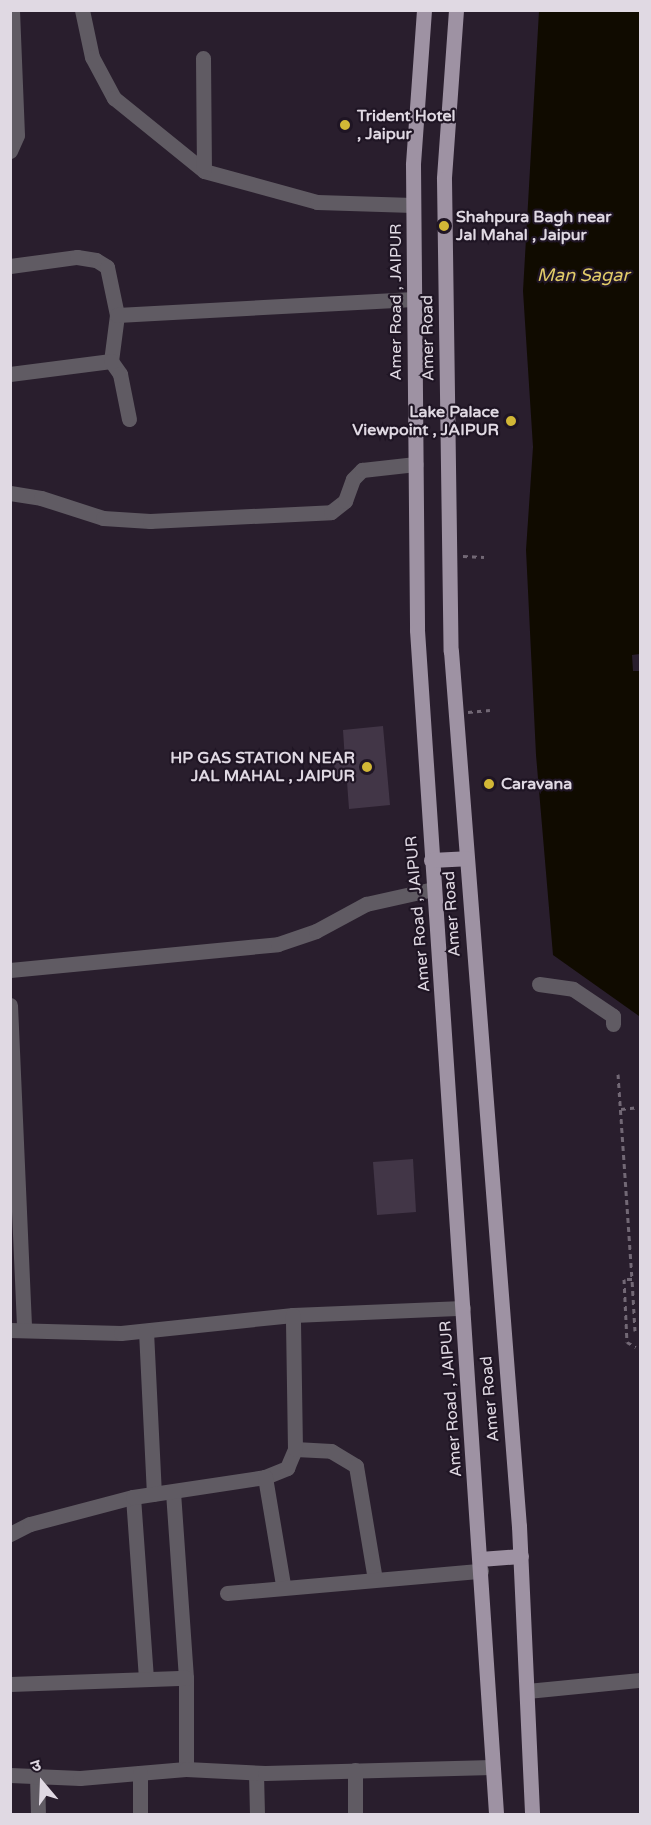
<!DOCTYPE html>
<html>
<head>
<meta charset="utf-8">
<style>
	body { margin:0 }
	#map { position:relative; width:651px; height:1825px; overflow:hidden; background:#291e2d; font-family:"Varela Round","Noto Sans Devanagari",sans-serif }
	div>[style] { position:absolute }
	.water>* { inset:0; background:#100b00 }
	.building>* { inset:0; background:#423647 }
	.path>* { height:3px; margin-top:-1.5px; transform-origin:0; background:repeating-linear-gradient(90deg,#726875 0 4.5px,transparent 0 9px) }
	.minor>* { height:15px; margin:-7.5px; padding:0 7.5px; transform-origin:7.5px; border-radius:7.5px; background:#605b63 }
	.major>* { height:15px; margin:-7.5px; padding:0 7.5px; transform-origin:7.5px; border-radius:7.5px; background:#9e92a3 }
	.dots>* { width:16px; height:16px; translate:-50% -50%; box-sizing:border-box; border:3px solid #1f1524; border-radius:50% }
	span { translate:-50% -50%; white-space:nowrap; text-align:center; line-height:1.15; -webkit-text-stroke:4.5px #1f1524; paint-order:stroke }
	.poi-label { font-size:16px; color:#e0d9e3; font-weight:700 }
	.left { translate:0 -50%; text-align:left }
	.right { translate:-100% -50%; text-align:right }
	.street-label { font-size:16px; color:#e0d9e3 }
	.water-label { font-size:18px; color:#e2cc69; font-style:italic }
	.frame { position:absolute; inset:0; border:12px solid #e0d9e3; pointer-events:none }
	.north { position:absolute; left:12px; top:1753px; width:60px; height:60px; -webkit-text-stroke:4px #1f1524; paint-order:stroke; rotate:341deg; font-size:16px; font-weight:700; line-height:24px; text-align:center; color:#e0d9e3 }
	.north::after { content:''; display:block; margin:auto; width:21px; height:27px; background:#e0d9e3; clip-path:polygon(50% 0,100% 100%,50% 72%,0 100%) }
</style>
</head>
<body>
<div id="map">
	<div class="water">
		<i style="clip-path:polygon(539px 11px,640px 11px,640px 654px,632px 655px,633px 671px,640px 671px,640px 1032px,639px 1016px,553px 955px,536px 755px,526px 550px,533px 447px,523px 291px)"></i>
	</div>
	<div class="building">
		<i style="clip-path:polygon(383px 726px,390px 805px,349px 809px,347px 782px,336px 783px,334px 762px,345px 761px,343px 730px)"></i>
		<i style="clip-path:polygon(413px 1159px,416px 1212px,377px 1215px,373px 1162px)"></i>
	</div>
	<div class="path">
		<i style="left:463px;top:556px;width:21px;rotate:3deg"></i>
		<i style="left:468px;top:712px;width:22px;rotate:-5deg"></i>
		<i style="left:618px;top:1074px;width:205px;rotate:86.1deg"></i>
		<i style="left:621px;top:1109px;width:19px;rotate:-6deg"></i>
		<i style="left:635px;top:1331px;width:52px;rotate:-93.3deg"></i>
		<i style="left:632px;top:1279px;width:8px;rotate:180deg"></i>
		<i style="left:624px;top:1279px;width:63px;rotate:87.3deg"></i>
		<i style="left:627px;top:1342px;width:10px;rotate:29deg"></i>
	</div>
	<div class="minor">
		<i style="left:82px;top:10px;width:48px;rotate:78deg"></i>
		<i style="left:92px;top:57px;width:47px;rotate:61.8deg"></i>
		<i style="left:114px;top:98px;width:116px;rotate:39deg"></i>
		<i style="left:204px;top:171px;width:117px;rotate:15.3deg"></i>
		<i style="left:317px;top:202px;width:96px;rotate:1.8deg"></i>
		<i style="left:203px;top:58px;width:113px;rotate:89.5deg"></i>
		<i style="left:10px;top:151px;width:17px;rotate:-66deg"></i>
		<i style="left:17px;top:135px;width:125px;rotate:-92.3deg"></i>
		<i style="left:10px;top:266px;width:68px;rotate:-7.7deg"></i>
		<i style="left:77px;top:257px;width:19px;rotate:9deg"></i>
		<i style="left:96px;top:260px;width:13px;rotate:32deg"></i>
		<i style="left:107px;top:267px;width:49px;rotate:78.2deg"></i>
		<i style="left:117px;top:315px;width:46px;rotate:97.4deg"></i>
		<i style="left:111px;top:361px;width:102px;rotate:172.7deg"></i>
		<i style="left:117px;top:315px;width:297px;rotate:-3.1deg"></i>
		<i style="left:111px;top:361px;width:16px;rotate:55deg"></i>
		<i style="left:120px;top:374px;width:46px;rotate:78.7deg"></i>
		<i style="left:10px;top:493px;width:31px;rotate:9deg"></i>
		<i style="left:41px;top:498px;width:65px;rotate:17.9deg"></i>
		<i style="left:103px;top:518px;width:47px;rotate:3.7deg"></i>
		<i style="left:150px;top:521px;width:181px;rotate:-2.8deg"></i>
		<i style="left:331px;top:512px;width:18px;rotate:-38deg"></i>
		<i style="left:345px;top:501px;width:23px;rotate:-70deg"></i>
		<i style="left:353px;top:479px;width:13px;rotate:-45deg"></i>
		<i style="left:362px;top:470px;width:54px;rotate:-6.3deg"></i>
		<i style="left:10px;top:970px;width:269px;rotate:-5.5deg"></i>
		<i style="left:278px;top:944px;width:40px;rotate:-18.9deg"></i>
		<i style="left:316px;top:931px;width:57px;rotate:-28.4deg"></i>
		<i style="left:366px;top:904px;width:69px;rotate:-12.6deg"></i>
		<i style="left:539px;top:984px;width:34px;rotate:8deg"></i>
		<i style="left:573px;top:989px;width:48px;rotate:34deg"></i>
		<i style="left:613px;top:1016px;width:8px;rotate:90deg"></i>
		<i style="left:10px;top:1005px;width:325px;rotate:87.5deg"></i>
		<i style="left:10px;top:1330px;width:111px;rotate:1.5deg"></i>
		<i style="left:121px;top:1333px;width:173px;rotate:-6deg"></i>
		<i style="left:293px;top:1315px;width:170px;rotate:-2.4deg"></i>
		<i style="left:146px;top:1331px;width:163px;rotate:87.2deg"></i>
		<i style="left:295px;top:1449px;width:36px;rotate:3deg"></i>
		<i style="left:331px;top:1451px;width:29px;rotate:31deg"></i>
		<i style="left:356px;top:1466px;width:115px;rotate:80.5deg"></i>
		<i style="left:265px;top:1477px;width:24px;rotate:-22deg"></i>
		<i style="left:287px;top:1468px;width:21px;rotate:-67deg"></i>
		<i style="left:295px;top:1449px;width:134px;rotate:-90.9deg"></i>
		<i style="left:173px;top:1492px;width:186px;rotate:86deg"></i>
		<i style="left:186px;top:1678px;width:91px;rotate:90deg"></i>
		<i style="left:133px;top:1497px;width:182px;rotate:85.9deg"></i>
		<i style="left:10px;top:1534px;width:22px;rotate:-27deg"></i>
		<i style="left:30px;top:1524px;width:106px;rotate:-14.7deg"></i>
		<i style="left:133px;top:1497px;width:134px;rotate:-8.6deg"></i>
		<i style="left:265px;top:1477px;width:109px;rotate:80.5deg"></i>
		<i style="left:227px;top:1593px;width:255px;rotate:-5deg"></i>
		<i style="left:10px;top:1684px;width:176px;rotate:-2deg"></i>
		<i style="left:527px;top:1691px;width:114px;rotate:-5.6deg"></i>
		<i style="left:256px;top:1773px;width:41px;rotate:88.6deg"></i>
		<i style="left:37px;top:1774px;width:40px;rotate:88.6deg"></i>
		<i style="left:10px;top:1775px;width:70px;rotate:2.5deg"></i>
		<i style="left:80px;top:1778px;width:106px;rotate:-4.9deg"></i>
		<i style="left:186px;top:1769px;width:79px;rotate:2.9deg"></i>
		<i style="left:265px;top:1773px;width:227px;rotate:-1.5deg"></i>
		<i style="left:140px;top:1814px;width:41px;rotate:-90deg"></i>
		<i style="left:355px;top:1814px;width:44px;rotate:-90deg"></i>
	</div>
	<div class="major">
		<i style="left:424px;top:10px;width:155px;rotate:94.1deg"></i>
		<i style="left:413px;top:165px;width:465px;rotate:89.5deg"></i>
		<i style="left:417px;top:630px;width:1187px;rotate:86.18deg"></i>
		<i style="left:456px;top:10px;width:169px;rotate:94.1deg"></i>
		<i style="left:444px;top:179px;width:472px;rotate:89.2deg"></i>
		<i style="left:451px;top:651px;width:878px;rotate:85.56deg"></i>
		<i style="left:519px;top:1526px;width:288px;rotate:87.4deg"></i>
		<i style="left:431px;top:860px;width:35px;rotate:-3deg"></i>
		<i style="left:480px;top:1559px;width:41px;rotate:-4.2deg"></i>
	</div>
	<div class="dots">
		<i style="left:345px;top:125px;background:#d2b736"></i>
		<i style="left:444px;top:226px;background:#d2b736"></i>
		<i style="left:511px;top:421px;background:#d2b736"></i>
		<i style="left:367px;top:767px;background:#d2b736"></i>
		<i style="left:489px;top:784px;background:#d2b736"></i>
	</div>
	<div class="poi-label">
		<span class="left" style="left:357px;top:125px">Trident Hotel<br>, Jaipur</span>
		<span class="left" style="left:456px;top:226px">Shahpura Bagh near<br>Jal Mahal , Jaipur</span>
		<span class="right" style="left:499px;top:421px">Lake Palace<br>Viewpoint , JAIPUR</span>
		<span class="right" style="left:355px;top:767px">HP GAS STATION NEAR<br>JAL MAHAL , JAIPUR</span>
		<span class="left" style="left:501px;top:784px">Caravana</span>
	</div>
	<div class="street-label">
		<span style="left:396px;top:302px;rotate:-90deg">Amer Road , JAIPUR</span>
		<span style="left:428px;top:338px;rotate:-91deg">Amer Road</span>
		<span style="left:418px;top:914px;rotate:-95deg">Amer Road , JAIPUR</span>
		<span style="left:452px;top:914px;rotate:-94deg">Amer Road</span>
		<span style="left:451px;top:1399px;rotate:-94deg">Amer Road , JAIPUR</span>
		<span style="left:490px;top:1399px;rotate:-95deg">Amer Road</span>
	</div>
	<div class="water-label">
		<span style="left:583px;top:275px">Man Sagar</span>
	</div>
	<div class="frame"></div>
	<div class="north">उ</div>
</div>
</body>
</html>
